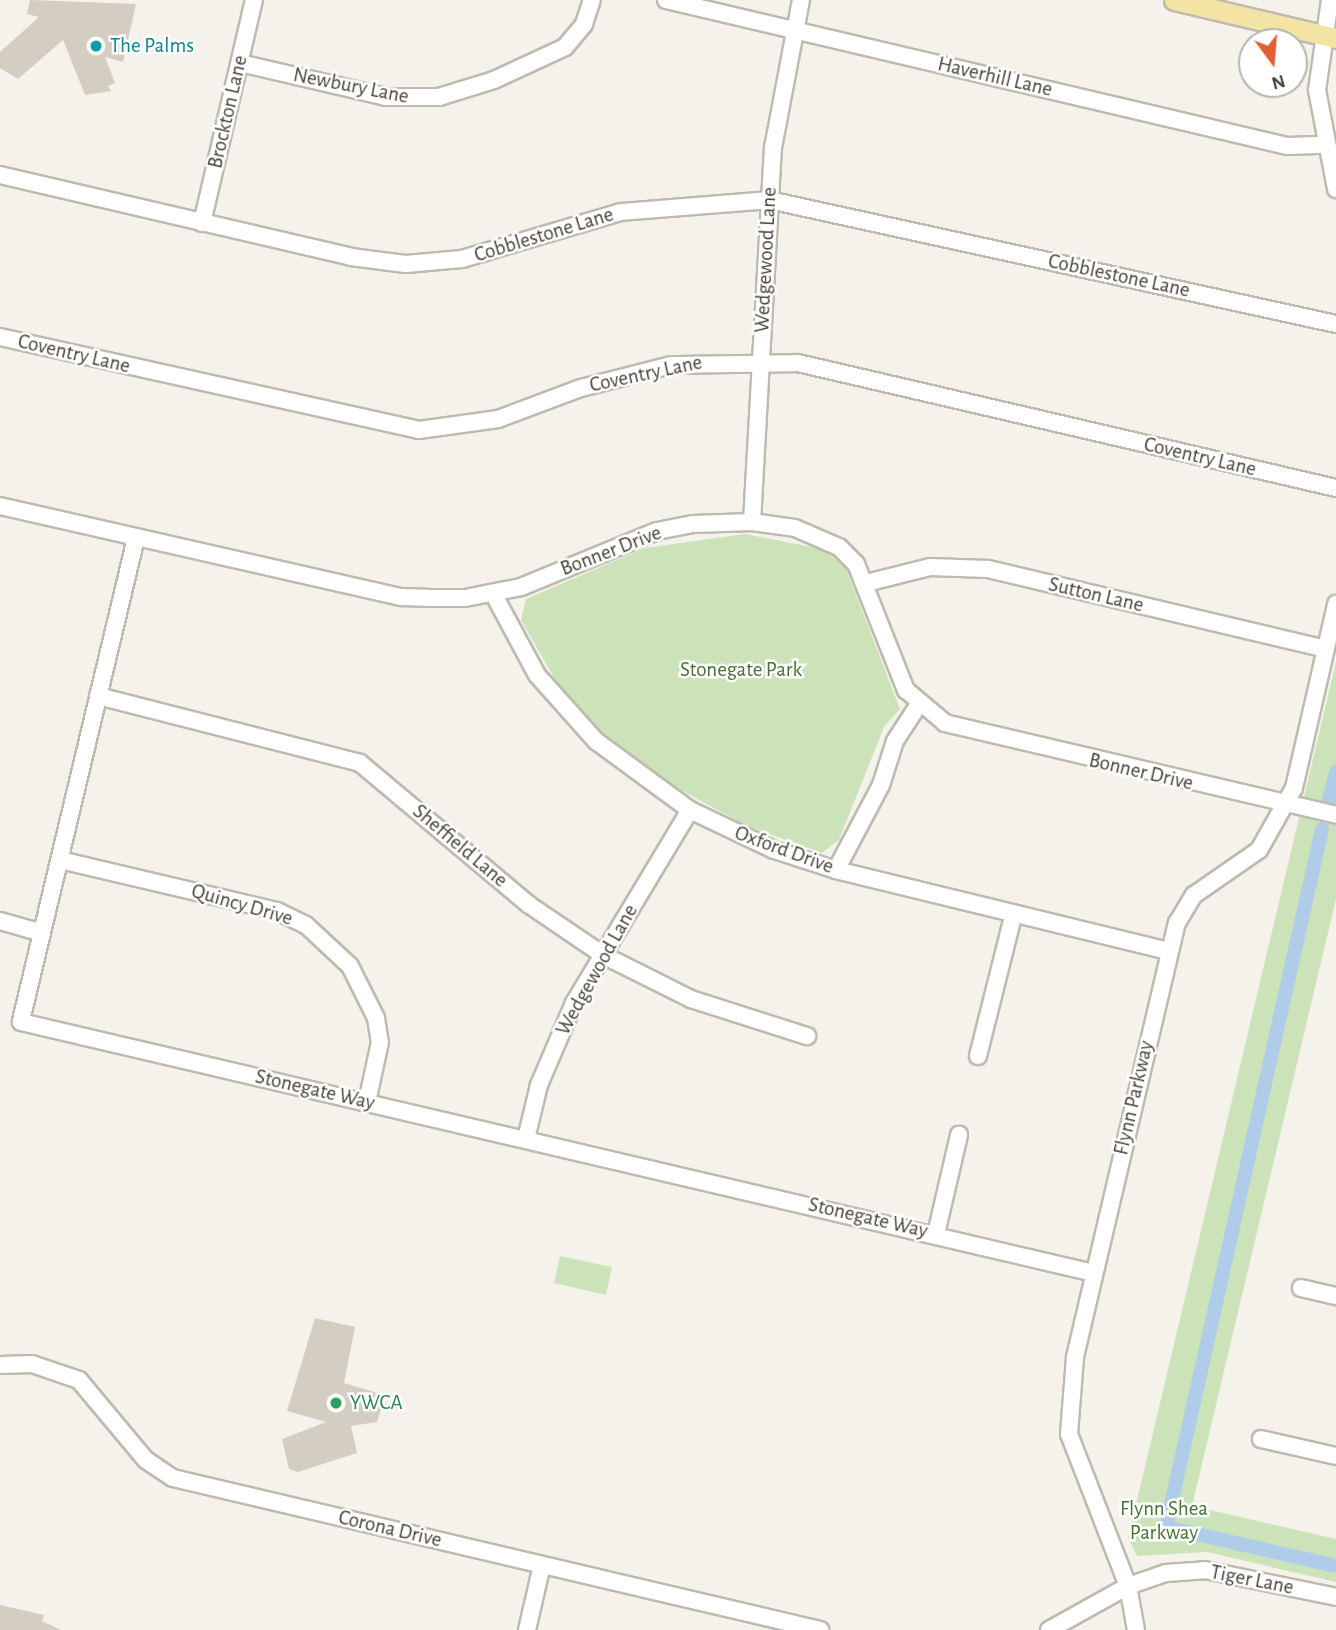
<!DOCTYPE html>
<html>
<head>
<meta charset="utf-8">
<style>
	body { margin:0 }
	#map { position:relative; width:1336px; height:1630px; overflow:hidden; background:#f4f2eb; font-family:"Alegreya Sans",sans-serif }
	div>[style] { position:absolute }
	.green>* { inset:0; background:#cce3b9 }
	.canal>* { height:14px; margin:-7px; padding:0 7px; transform-origin:7px; border-radius:7px; background:#afcce8 }
	.building>* { inset:0; background:#d4cec2 }
	.roads { filter:drop-shadow(2px 0 #bebaaf) drop-shadow(-2px 0 #bebaaf) drop-shadow(0 2px #bebaaf) drop-shadow(0 -2px #bebaaf) }
	.minor>* { height:16px; margin:-8px; padding:0 8px; transform-origin:8px; border-radius:8px; background:#fff }
	.major>* { height:19px; margin:-9.5px; padding:0 9.5px; transform-origin:9.5px; border-radius:9.5px; background:#f3e4a5 }
	.dots>* { width:19px; height:19px; translate:-50% -50%; box-sizing:border-box; border:4px solid #fff; border-radius:50% }
	span { translate:-50% -50%; white-space:nowrap; text-align:center; line-height:1.15; -webkit-text-stroke:5px #fff; paint-order:stroke }
	.culture-label { font-size:21px; color:#0d838f }
	.left { translate:0 -50%; text-align:left }
	.street-label { font-size:21px; color:#47433a }
	.park-label { font-size:21px; color:#457233 }
	.leisure-label { font-size:21px; color:#27864d }
	.north { position:absolute; left:1238px; top:28px; width:70px; height:70px; box-sizing:border-box; background:#fff; border:2px solid #b5b4b0; border-radius:50%; rotate:164deg; font-size:19px; font-weight:700; line-height:28px; text-align:center; color:#47433a }
	.north::after { content:''; display:block; margin:auto; width:24px; height:32px; background:#e05f35; clip-path:polygon(50% 0,100% 100%,50% 72%,0 100%) }
</style>
</head>
<body>
<div id="map">
	<div class="green">
		<i style="clip-path:polygon(745px 534px,822px 549px,845px 566px,900px 709px,884px 727px,839px 840px,822px 853px,745px 825px,650px 773px,603px 734px,556px 681px,521px 620px,526px 599px,645px 548px)"></i>
		<i style="clip-path:polygon(1336px 662px,1336px 899px,1192px 1506px,1336px 1539px,1336px 1582px,1207px 1552px,1137px 1556px,1128px 1538px)"></i>
		<i style="clip-path:polygon(560px 1256px,612px 1267px,606px 1295px,554px 1283px)"></i>
	</div>
	<div class="canal">
		<i style="left:1329px;top:800px;width:29px;rotate:-76deg"></i>
		<i style="left:1322px;top:829px;width:715px;rotate:102.6deg"></i>
		<i style="left:1166px;top:1527px;width:174px;rotate:12.9deg"></i>
	</div>
	<div class="building">
		<i style="clip-path:polygon(30px 0,136px 4px,123px 62px,105px 57px,115px 83px,108px 86px,111px 91px,85px 95px,63px 40px,18px 79px,0 68px,0 52px,39px 17px,27px 14px)"></i>
		<i style="clip-path:polygon(315px 1318px,355px 1327px,344px 1383px,385px 1395px,377px 1422px,351px 1426px,357px 1453px,298px 1472px,289px 1469px,282px 1439px,326px 1422px,287px 1411px)"></i>
		<i style="clip-path:polygon(0 1605px,44px 1615px,42px 1621px,61px 1630px,0 1630px)"></i>
	</div>
	<div class="roads">
		<div class="minor">
			<i style="left:666px;top:0;width:638px;rotate:13.23deg"></i>
			<i style="left:1287px;top:146px;width:38px;rotate:-2deg"></i>
			<i style="left:1330px;top:0;width:91px;rotate:98.2deg"></i>
			<i style="left:1317px;top:90px;width:101px;rotate:79.1deg"></i>
			<i style="left:240px;top:63px;width:150px;rotate:13.1deg"></i>
			<i style="left:386px;top:97px;width:53px"></i>
			<i style="left:439px;top:97px;width:58px;rotate:-17.2deg"></i>
			<i style="left:494px;top:80px;width:78px;rotate:-24.9deg"></i>
			<i style="left:565px;top:47px;width:30px;rotate:-50deg"></i>
			<i style="left:584px;top:24px;width:25px;rotate:-72deg"></i>
			<i style="left:0;top:175px;width:360px;rotate:13.1deg"></i>
			<i style="left:351px;top:257px;width:55px;rotate:7.3deg"></i>
			<i style="left:406px;top:264px;width:56px;rotate:-5.1deg"></i>
			<i style="left:462px;top:259px;width:166px;rotate:-16.5deg"></i>
			<i style="left:621px;top:212px;width:148px;rotate:-4.6deg"></i>
			<i style="left:769px;top:200px;width:580px;rotate:12.34deg"></i>
			<i style="left:202px;top:223px;width:229px;rotate:-76.9deg"></i>
			<i style="left:0;top:337px;width:429px;rotate:12.5deg"></i>
			<i style="left:419px;top:430px;width:80px;rotate:-7.9deg"></i>
			<i style="left:498px;top:419px;width:89px;rotate:-20.5deg"></i>
			<i style="left:581px;top:388px;width:93px;rotate:-14.3deg"></i>
			<i style="left:671px;top:365px;width:127px;rotate:-0.9deg"></i>
			<i style="left:798px;top:363px;width:552px;rotate:13.08deg"></i>
			<i style="left:0;top:506px;width:412px;rotate:12.8deg"></i>
			<i style="left:402px;top:597px;width:30px;rotate:2deg"></i>
			<i style="left:432px;top:598px;width:33px"></i>
			<i style="left:465px;top:598px;width:57px;rotate:-11.1deg"></i>
			<i style="left:521px;top:587px;width:147px;rotate:-22.4deg"></i>
			<i style="left:657px;top:531px;width:37px;rotate:-11deg"></i>
			<i style="left:693px;top:524px;width:59px;rotate:-1.9deg"></i>
			<i style="left:752px;top:522px;width:43px;rotate:7.9deg"></i>
			<i style="left:795px;top:528px;width:48px;rotate:23.4deg"></i>
			<i style="left:839px;top:547px;width:24px;rotate:45deg"></i>
			<i style="left:856px;top:564px;width:136px;rotate:68.4deg"></i>
			<i style="left:906px;top:690px;width:51px;rotate:40.2deg"></i>
			<i style="left:945px;top:723px;width:402px;rotate:13.2deg"></i>
			<i style="left:752px;top:522px;width:375px;rotate:-86.8deg"></i>
			<i style="left:773px;top:148px;width:151px;rotate:-79.3deg"></i>
			<i style="left:136px;top:538px;width:497px;rotate:103.4deg"></i>
			<i style="left:21px;top:1022px;width:1102px;rotate:13.17deg"></i>
			<i style="left:866px;top:583px;width:66px;rotate:-14deg"></i>
			<i style="left:930px;top:567px;width:58px;rotate:2deg"></i>
			<i style="left:988px;top:569px;width:347px;rotate:13.3deg"></i>
			<i style="left:494px;top:595px;width:91px;rotate:61.7deg"></i>
			<i style="left:537px;top:675px;width:89px;rotate:48.2deg"></i>
			<i style="left:596px;top:741px;width:117px;rotate:36.3deg"></i>
			<i style="left:690px;top:810px;width:93px;rotate:25.5deg"></i>
			<i style="left:774px;top:850px;width:65px;rotate:17.9deg"></i>
			<i style="left:836px;top:870px;width:342px;rotate:13.7deg"></i>
			<i style="left:98px;top:696px;width:270px;rotate:14.3deg"></i>
			<i style="left:360px;top:763px;width:219px;rotate:40deg"></i>
			<i style="left:528px;top:904px;width:91px;rotate:34.2deg"></i>
			<i style="left:603px;top:955px;width:98px;rotate:26.6deg"></i>
			<i style="left:691px;top:999px;width:122px;rotate:17.7deg"></i>
			<i style="left:60px;top:860px;width:223px;rotate:13.2deg"></i>
			<i style="left:277px;top:911px;width:32px;rotate:26deg"></i>
			<i style="left:306px;top:925px;width:60px;rotate:43deg"></i>
			<i style="left:350px;top:966px;width:58px;rotate:63.4deg"></i>
			<i style="left:376px;top:1018px;width:24px;rotate:81deg"></i>
			<i style="left:380px;top:1042px;width:61px;rotate:102.2deg"></i>
			<i style="left:836px;top:870px;width:96px;rotate:-62.1deg"></i>
			<i style="left:881px;top:785px;width:46px;rotate:-72.3deg"></i>
			<i style="left:895px;top:741px;width:44px;rotate:-57deg"></i>
			<i style="left:0;top:921px;width:44px;rotate:15.9deg"></i>
			<i style="left:978px;top:1056px;width:147px;rotate:-75.9deg"></i>
			<i style="left:526px;top:1139px;width:56px;rotate:-76.5deg"></i>
			<i style="left:539px;top:1085px;width:89px;rotate:-66.9deg"></i>
			<i style="left:574px;top:1003px;width:225px;rotate:-59deg"></i>
			<i style="left:936px;top:1234px;width:102px;rotate:-76.9deg"></i>
			<i style="left:1301px;top:1288px;width:36px;rotate:13deg"></i>
			<i style="left:0;top:1365px;width:32px;rotate:-2deg"></i>
			<i style="left:32px;top:1364px;width:50px;rotate:18.8deg"></i>
			<i style="left:79px;top:1380px;width:104px;rotate:50.1deg"></i>
			<i style="left:146px;top:1460px;width:32px;rotate:34deg"></i>
			<i style="left:173px;top:1478px;width:665px;rotate:13.22deg"></i>
			<i style="left:1261px;top:1439px;width:77px;rotate:12.8deg"></i>
			<i style="left:527px;top:1630px;width:67px;rotate:-77deg"></i>
			<i style="left:1049px;top:1630px;width:90px;rotate:-29.1deg"></i>
			<i style="left:1128px;top:1586px;width:40px;rotate:-18.9deg"></i>
			<i style="left:1166px;top:1573px;width:39px;rotate:-4deg"></i>
			<i style="left:1205px;top:1570px;width:134px;rotate:11.6deg"></i>
			<i style="left:1136px;top:1630px;width:45px;rotate:-100.3deg"></i>
			<i style="left:1128px;top:1586px;width:163px;rotate:-111.2deg"></i>
			<i style="left:1069px;top:1434px;width:77px;rotate:-85.5deg"></i>
			<i style="left:1075px;top:1357px;width:446px;rotate:-76.8deg"></i>
			<i style="left:1177px;top:923px;width:33px;rotate:-59deg"></i>
			<i style="left:1194px;top:895px;width:79px;rotate:-34.7deg"></i>
			<i style="left:1259px;top:850px;width:71px;rotate:-60.6deg"></i>
			<i style="left:1294px;top:788px;width:189px;rotate:-77.1deg"></i>
		</div>
		<div class="major">
			<i style="left:1174px;top:0;width:166px;rotate:13.2deg"></i>
		</div>
	</div>
	<div class="dots">
		<i style="left:96px;top:46px;background:#0f9aa8"></i>
		<i style="left:336px;top:1403px;background:#2e9e5b"></i>
	</div>
	<div class="culture-label">
		<span class="left" style="left:110px;top:46px">The Palms</span>
	</div>
	<div class="street-label">
		<span style="left:995px;top:77px;rotate:13deg">Haverhill Lane</span>
		<span style="left:351px;top:86px;rotate:11deg">Newbury Lane</span>
		<span style="left:228px;top:112px;rotate:-77deg">Brockton Lane</span>
		<span style="left:544px;top:235px;rotate:-17deg">Cobblestone Lane</span>
		<span style="left:766px;top:260px;rotate:-87deg">Wedgewood Lane</span>
		<span style="left:1119px;top:276px;rotate:12deg">Cobblestone Lane</span>
		<span style="left:74px;top:354px;rotate:13deg">Coventry Lane</span>
		<span style="left:646px;top:374px;rotate:-12deg">Coventry Lane</span>
		<span style="left:1200px;top:457px;rotate:13deg">Coventry Lane</span>
		<span style="left:611px;top:551px;rotate:-21deg">Bonner Drive</span>
		<span style="left:1096px;top:595px;rotate:13deg">Sutton Lane</span>
		<span style="left:1141px;top:772px;rotate:13deg">Bonner Drive</span>
		<span style="left:460px;top:846px;rotate:40deg">Sheffield Lane</span>
		<span style="left:784px;top:850px;rotate:20deg">Oxford Drive</span>
		<span style="left:242px;top:905px;rotate:16deg">Quincy Drive</span>
		<span style="left:597px;top:970px;rotate:-61deg">Wedgewood Lane</span>
		<span style="left:315px;top:1090px;rotate:13deg">Stonegate Way</span>
		<span style="left:1134px;top:1098px;rotate:-77deg">Flynn Parkway</span>
		<span style="left:868px;top:1218px;rotate:13deg">Stonegate Way</span>
		<span style="left:390px;top:1529px;rotate:13deg">Corona Drive</span>
		<span style="left:1252px;top:1580px;rotate:11deg">Tiger Lane</span>
	</div>
	<div class="park-label">
		<span style="left:741px;top:670px">Stonegate Park</span>
		<span style="left:1164px;top:1521px">Flynn Shea<br>Parkway</span>
	</div>
	<div class="leisure-label">
		<span class="left" style="left:350px;top:1403px">YWCA</span>
	</div>
	<div class="north">N</div>
</div>
</body>
</html>
